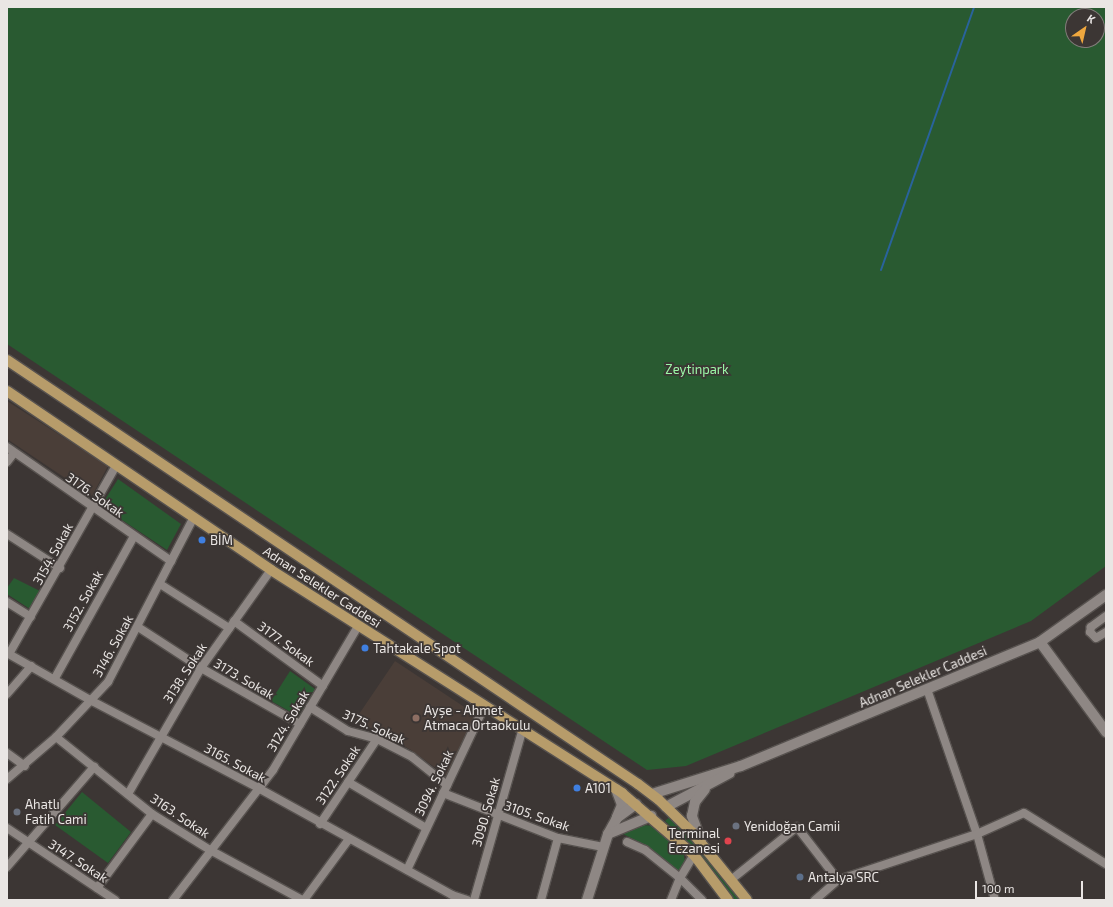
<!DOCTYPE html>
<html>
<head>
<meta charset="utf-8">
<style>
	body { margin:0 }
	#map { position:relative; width:1113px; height:907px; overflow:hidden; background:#3c3634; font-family:"Exo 2",sans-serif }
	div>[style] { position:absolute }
	.built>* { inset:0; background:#4a3e38 }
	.green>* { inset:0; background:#295a31 }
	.stream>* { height:2px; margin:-1px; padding:0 1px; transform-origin:1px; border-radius:1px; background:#29639c }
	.roads { filter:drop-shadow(1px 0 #57524f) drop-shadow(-1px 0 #57524f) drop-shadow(0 1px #57524f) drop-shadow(0 -1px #57524f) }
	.street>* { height:8px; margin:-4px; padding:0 4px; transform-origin:4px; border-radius:4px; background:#8e8784 }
	.secondary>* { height:10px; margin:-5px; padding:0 5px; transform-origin:5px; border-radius:5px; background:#8e8784 }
	.primary>* { height:10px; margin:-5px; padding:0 5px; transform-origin:5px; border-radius:5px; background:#b79c6a }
	.dots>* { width:11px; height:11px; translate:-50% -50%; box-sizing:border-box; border:2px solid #3c3634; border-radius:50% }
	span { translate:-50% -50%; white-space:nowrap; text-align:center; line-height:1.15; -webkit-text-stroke:3.5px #3c3634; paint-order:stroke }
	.park-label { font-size:13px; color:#9bf7a7 }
	.street-label { font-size:13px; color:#eae6e4 }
	.poi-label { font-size:13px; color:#eae6e4 }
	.left { translate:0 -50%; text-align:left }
	.right { translate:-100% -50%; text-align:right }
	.frame { position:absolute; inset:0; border:8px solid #eae6e4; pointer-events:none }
	.north { position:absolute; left:1065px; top:8px; width:40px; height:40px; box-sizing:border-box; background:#3c3634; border:1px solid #827c7a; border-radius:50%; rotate:34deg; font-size:11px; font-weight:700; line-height:16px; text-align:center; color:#eae6e4 }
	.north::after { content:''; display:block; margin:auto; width:14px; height:18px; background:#efa73e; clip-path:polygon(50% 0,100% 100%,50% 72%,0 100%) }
	.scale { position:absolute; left:975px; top:881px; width:108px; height:18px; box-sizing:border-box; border:2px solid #eae6e4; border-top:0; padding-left:5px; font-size:12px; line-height:14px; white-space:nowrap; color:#eae6e4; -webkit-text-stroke:3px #3c3634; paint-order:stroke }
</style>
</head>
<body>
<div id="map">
	<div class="built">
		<i style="clip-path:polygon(7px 401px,108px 466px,92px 496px,7px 439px)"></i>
		<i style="clip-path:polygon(395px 661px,478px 716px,448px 777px,411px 750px,355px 720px)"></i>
	</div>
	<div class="green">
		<i style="clip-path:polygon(evenodd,7px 7px,1106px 7px,1106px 566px,1031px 621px,686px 766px,647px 770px,7px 344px,7px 7px,1073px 16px,1097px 16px,1097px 40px,1073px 40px,1073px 16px)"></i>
		<i style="clip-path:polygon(118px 479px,181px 524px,167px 550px,101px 506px)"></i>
		<i style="clip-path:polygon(14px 578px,40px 591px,30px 609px,7px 594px,7px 588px)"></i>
		<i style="clip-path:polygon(290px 671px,315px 689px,298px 716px,271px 701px)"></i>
		<i style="clip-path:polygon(82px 792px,131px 832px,108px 863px,55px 825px)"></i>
		<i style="clip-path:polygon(672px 815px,703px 850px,739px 900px,733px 900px,698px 852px,665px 821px)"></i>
		<i style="clip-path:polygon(643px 825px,654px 826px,683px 849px,685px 862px,681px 871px,679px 872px,647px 846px,621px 833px)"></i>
	</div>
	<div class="stream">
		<i style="left:881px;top:270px;width:279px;rotate:-70.5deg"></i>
	</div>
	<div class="roads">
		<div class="street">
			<i style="left:7px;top:447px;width:200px;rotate:34.8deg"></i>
			<i style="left:7px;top:462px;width:11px;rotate:-52deg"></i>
			<i style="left:7px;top:534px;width:63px;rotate:32.7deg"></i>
			<i style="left:160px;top:584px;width:82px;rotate:32.5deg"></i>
			<i style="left:7px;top:602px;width:28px;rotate:32deg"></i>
			<i style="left:1106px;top:616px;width:19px;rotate:144deg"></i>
			<i style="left:1091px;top:627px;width:5px;rotate:101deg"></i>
			<i style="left:1090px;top:632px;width:8px;rotate:45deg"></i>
			<i style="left:1096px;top:638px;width:12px;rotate:-31deg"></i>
			<i style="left:234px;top:621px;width:110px;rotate:36.1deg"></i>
			<i style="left:138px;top:627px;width:75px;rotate:33.1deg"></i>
			<i style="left:201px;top:668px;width:114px;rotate:29.5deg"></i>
			<i style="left:7px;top:653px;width:98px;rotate:29.5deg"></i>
			<i style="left:92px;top:701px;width:190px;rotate:27.6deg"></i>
			<i style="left:260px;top:789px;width:219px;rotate:28.9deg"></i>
			<i style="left:452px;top:895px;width:16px;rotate:18deg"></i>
			<i style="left:9px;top:654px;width:216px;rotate:-60.4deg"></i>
			<i style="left:55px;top:678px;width:162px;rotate:-60.9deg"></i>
			<i style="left:927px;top:689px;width:153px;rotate:71deg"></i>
			<i style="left:977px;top:834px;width:68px;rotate:74.7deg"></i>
			<i style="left:7px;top:694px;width:37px;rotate:-49deg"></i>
			<i style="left:310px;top:707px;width:45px;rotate:32.3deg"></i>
			<i style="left:348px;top:731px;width:30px;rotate:15deg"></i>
			<i style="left:377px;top:739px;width:39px;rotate:27deg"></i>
			<i style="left:412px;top:757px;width:45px;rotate:38.7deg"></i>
			<i style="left:56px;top:737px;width:123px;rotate:38.7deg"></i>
			<i style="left:152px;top:814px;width:68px;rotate:31.8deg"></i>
			<i style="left:210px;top:850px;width:105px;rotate:28.5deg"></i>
			<i style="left:7px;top:753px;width:22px;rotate:36deg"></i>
			<i style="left:7px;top:779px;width:65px;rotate:-40.6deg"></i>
			<i style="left:56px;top:737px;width:76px;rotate:-46.6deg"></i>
			<i style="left:108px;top:682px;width:184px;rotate:-62.5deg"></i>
			<i style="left:348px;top:782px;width:91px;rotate:30.5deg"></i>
			<i style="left:443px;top:793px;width:123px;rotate:21.4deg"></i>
			<i style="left:558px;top:838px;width:46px;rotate:11.3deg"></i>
			<i style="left:128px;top:794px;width:146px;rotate:-59.9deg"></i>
			<i style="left:201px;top:668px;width:120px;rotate:-54.5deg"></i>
			<i style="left:320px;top:824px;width:102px;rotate:-56.2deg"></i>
			<i style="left:7px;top:828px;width:130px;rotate:33.7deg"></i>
			<i style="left:627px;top:842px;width:20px;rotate:24deg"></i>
			<i style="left:645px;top:850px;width:45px;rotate:38.7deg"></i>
			<i style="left:680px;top:878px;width:31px;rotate:45deg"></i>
			<i style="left:7px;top:867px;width:133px;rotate:-49deg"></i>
			<i style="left:407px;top:870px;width:180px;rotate:-64.7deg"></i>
			<i style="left:732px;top:879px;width:83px;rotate:-38.7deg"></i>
			<i style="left:797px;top:827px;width:67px;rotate:52.3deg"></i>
			<i style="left:97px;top:888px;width:92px;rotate:-53.4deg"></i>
			<i style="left:173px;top:900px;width:164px;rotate:-52.4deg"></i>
			<i style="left:273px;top:770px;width:167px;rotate:-59.4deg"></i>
			<i style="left:304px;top:900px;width:76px;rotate:-53.6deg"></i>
			<i style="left:474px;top:900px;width:175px;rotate:-74.1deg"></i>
			<i style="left:541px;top:900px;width:64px;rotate:-74.7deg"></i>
			<i style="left:671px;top:900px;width:24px;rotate:-68deg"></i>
			<i style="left:680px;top:878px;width:27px;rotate:-59deg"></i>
			<i style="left:815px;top:900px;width:30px;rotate:-41deg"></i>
			<i style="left:838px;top:880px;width:146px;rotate:-18.3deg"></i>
			<i style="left:977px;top:834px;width:51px;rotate:-24.1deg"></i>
			<i style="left:1024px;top:813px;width:97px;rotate:31.9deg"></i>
		</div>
		<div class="secondary">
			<i style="left:1040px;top:642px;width:112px;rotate:53.7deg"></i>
			<i style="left:616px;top:789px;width:17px;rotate:69deg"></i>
			<i style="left:622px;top:805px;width:13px;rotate:113deg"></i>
			<i style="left:652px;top:794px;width:93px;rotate:-17.5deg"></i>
			<i style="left:741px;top:766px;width:324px;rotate:-22.5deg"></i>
			<i style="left:1040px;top:642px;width:81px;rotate:-35.5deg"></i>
			<i style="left:636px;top:804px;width:24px;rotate:144deg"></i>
			<i style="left:617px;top:818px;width:18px;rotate:119deg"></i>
			<i style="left:608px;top:834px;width:47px;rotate:-22.7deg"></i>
			<i style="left:666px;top:807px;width:72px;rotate:-28deg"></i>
			<i style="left:701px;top:841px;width:27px;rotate:-110deg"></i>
			<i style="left:692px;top:816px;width:14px;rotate:-78deg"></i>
			<i style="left:695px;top:802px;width:16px;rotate:-52deg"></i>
			<i style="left:587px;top:900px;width:69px;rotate:-72.3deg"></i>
		</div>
		<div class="primary">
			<i style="left:7px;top:360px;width:760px;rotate:33.9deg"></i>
			<i style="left:638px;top:784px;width:26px;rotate:37deg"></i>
			<i style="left:659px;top:800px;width:46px;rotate:44.1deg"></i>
			<i style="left:692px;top:832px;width:87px;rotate:51deg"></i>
			<i style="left:7px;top:391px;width:319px;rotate:34.1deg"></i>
			<i style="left:271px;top:570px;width:416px;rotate:32.4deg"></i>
			<i style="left:622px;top:793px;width:95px;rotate:40.7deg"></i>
			<i style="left:694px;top:855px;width:56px;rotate:52.9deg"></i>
		</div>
	</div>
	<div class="dots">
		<i style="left:202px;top:540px;background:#3f7fe0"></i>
		<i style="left:365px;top:648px;background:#3f7fe0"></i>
		<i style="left:416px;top:718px;background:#8d6e63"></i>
		<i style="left:577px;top:788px;background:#3f7fe0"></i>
		<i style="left:17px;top:812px;background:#6b7280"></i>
		<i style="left:736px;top:826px;background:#6b7280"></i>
		<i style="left:728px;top:841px;background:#e0444e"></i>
		<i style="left:800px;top:877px;background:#5c6f8a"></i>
	</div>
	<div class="park-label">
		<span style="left:697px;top:369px">Zeytinpark</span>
	</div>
	<div class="street-label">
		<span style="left:95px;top:495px;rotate:35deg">3176. Sokak</span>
		<span style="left:53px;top:554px;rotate:-61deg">3154. Sokak</span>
		<span style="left:322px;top:587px;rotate:33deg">Adnan Selekler Caddesi</span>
		<span style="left:83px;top:601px;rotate:-61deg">3152. Sokak</span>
		<span style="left:286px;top:644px;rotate:36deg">3177. Sokak</span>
		<span style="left:113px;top:646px;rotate:-61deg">3146. Sokak</span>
		<span style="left:185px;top:673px;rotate:-57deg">3138. Sokak</span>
		<span style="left:923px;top:677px;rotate:-23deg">Adnan Selekler Caddesi</span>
		<span style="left:244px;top:679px;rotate:30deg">3173. Sokak</span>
		<span style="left:288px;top:721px;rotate:-59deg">3124. Sokak</span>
		<span style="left:374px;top:727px;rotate:24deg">3175. Sokak</span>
		<span style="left:235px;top:763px;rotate:28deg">3165. Sokak</span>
		<span style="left:338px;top:775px;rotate:-56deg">3122. Sokak</span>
		<span style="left:434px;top:783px;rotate:-64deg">3094. Sokak</span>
		<span style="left:486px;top:812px;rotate:-74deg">3090. Sokak</span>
		<span style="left:180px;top:816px;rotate:34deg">3163. Sokak</span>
		<span style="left:537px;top:816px;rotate:19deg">3105. Sokak</span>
		<span style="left:78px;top:861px;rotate:33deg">3147. Sokak</span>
	</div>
	<div class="poi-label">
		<span class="left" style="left:210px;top:540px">BİM</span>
		<span class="left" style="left:373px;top:648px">Tahtakale Spot</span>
		<span class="left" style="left:424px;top:718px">Ayşe - Ahmet<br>Atmaca Ortaokulu</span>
		<span class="left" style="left:585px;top:788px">A101</span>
		<span class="left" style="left:25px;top:812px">Ahatlı<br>Fatih Cami</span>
		<span class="left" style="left:744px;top:826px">Yenidoğan Camii</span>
		<span class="right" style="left:720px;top:841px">Terminal<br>Eczanesi</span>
		<span class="left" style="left:808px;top:877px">Antalya SRC</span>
	</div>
	<div class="frame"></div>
	<div class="north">K</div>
	<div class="scale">100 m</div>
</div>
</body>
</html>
